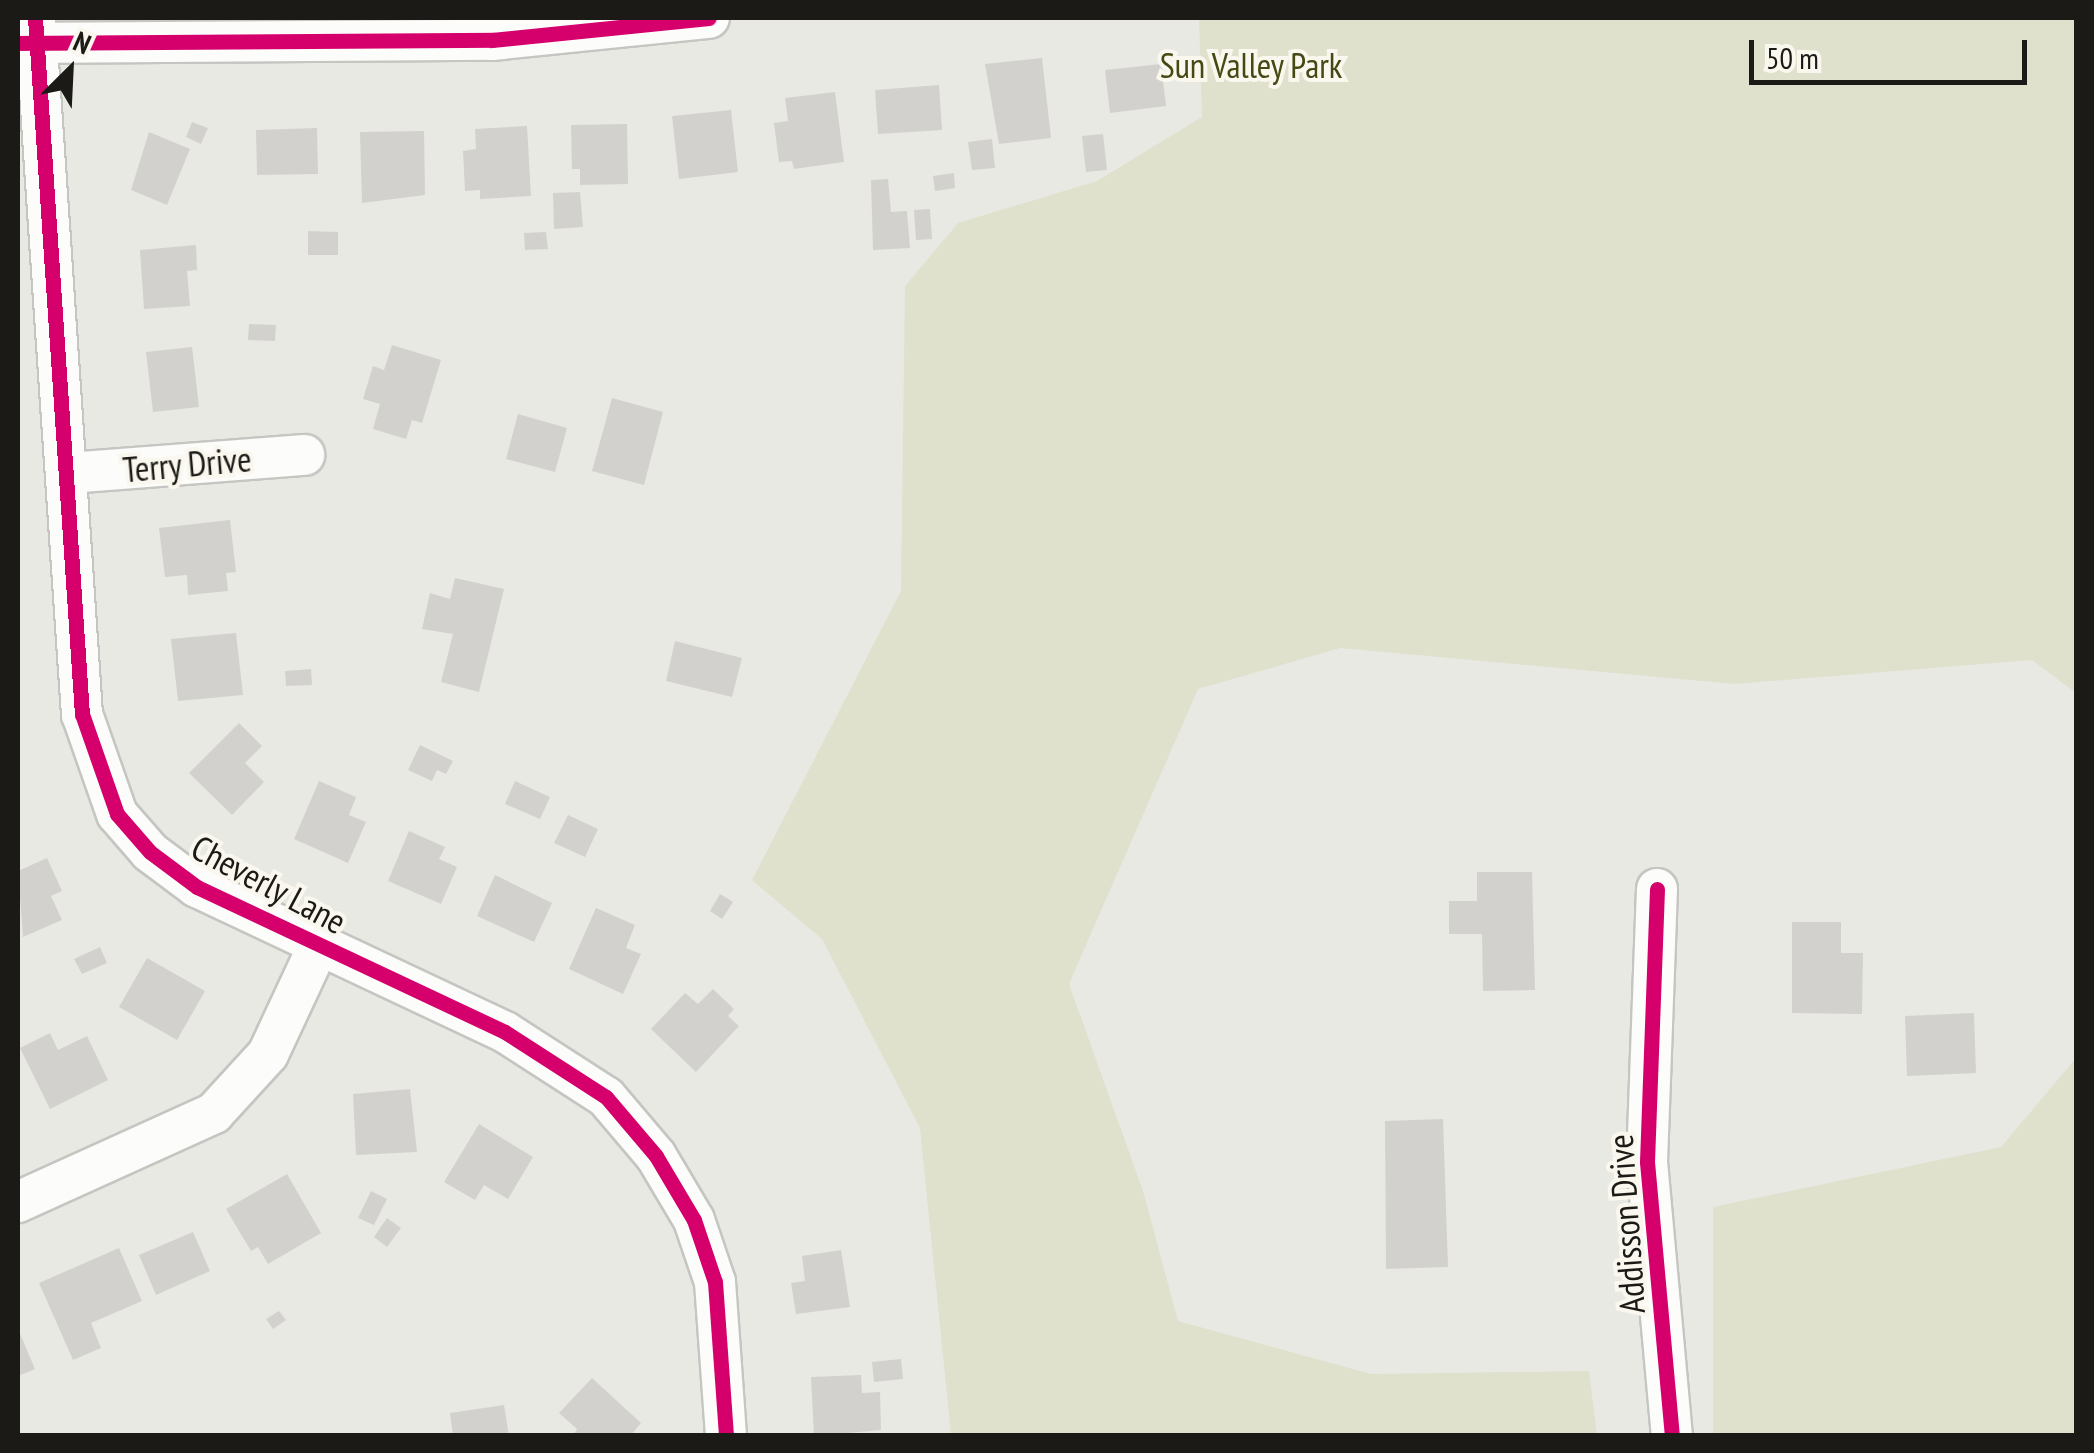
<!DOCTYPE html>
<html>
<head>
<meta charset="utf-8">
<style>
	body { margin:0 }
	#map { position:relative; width:2094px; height:1453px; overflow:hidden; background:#e9e9e4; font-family:"PT Sans Narrow",sans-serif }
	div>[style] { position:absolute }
	.green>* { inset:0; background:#dfe1cd }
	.building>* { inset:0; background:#d2d1cd }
	.roads { filter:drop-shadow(2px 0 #c5c5c1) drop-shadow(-2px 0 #c5c5c1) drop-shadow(0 2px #c5c5c1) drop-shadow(0 -2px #c5c5c1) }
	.street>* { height:40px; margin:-20px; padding:0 20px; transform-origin:20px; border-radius:20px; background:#fcfcfb }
	.cycleway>* { height:15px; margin:-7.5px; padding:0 7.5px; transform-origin:7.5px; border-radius:7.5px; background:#d6006c }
	span { translate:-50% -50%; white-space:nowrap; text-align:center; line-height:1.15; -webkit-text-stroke:8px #faf7ee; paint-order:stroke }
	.park-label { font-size:35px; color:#454913 }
	.street-label { font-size:35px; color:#1b1a17 }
	.frame { position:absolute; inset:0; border:20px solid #1b1a17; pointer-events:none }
	.north { position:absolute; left:20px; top:20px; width:100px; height:100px; -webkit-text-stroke:8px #faf7ee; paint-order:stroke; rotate:24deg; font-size:28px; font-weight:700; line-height:40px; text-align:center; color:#1b1a17 }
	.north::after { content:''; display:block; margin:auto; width:35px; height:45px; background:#1b1a17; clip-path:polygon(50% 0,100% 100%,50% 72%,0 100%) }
	.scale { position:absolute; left:1749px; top:40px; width:278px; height:45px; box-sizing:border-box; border:5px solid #1b1a17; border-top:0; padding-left:12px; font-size:30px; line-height:35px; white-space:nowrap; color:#1b1a17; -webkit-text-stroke:8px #faf7ee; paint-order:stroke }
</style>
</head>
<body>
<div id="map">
	<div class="green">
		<i style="clip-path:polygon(1199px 18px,2076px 18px,2076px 693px,2032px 660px,1735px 684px,1340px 648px,1198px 689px,1069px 984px,1143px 1191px,1178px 1321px,1371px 1374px,1589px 1371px,1597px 1435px,951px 1435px,920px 1128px,822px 939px,752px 880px,901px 591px,905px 286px,958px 223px,1097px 181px,1202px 117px)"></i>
		<i style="clip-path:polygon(2076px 1058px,2076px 1435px,1713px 1435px,1713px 1207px,2001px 1147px)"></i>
	</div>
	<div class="building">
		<i style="clip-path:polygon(1042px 58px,1051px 138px,999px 144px,985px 64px)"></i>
		<i style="clip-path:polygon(1161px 64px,1166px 106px,1110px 113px,1105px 70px)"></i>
		<i style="clip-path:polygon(939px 85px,942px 130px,878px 134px,875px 90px)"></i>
		<i style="clip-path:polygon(835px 92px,844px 162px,794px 169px,792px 161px,779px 162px,774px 123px,788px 121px,785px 98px)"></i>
		<i style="clip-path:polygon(731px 110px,738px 172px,679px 179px,672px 116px)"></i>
		<i style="clip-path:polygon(192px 122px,208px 128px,201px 144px,186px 137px)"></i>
		<i style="clip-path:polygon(627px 124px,628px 184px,580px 185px,580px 169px,572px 169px,571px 125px)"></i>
		<i style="clip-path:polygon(527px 126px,531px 196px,480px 199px,480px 190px,465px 191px,463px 151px,476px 149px,475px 129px)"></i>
		<i style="clip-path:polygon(317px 128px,318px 174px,257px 175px,256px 130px)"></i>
		<i style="clip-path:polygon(424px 131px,425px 195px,362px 203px,360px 132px)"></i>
		<i style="clip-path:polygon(149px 132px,190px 149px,167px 205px,131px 190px)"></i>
		<i style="clip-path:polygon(1103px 134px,1107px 170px,1086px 172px,1082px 136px)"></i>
		<i style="clip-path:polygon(992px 139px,995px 168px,972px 170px,968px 142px)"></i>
		<i style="clip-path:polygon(954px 173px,955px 188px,935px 191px,933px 176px)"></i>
		<i style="clip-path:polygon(888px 179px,891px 212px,907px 211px,910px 248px,873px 250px,871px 180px)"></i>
		<i style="clip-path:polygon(580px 192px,583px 227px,554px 229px,553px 193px)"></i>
		<i style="clip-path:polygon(930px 209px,932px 239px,916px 240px,914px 210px)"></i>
		<i style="clip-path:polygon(308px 231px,338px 232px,338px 255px,308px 255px)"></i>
		<i style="clip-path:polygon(546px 232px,548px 249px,525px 250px,524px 233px)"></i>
		<i style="clip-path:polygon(196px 245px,197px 270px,187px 271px,190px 306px,144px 309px,140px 250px)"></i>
		<i style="clip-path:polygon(249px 324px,276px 325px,275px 341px,248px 340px)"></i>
		<i style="clip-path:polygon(392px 345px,441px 360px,422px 423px,412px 420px,406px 439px,373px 429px,380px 404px,363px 399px,373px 366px,384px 370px)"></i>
		<i style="clip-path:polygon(192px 347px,199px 407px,153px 412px,146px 352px)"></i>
		<i style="clip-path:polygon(612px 398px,663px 412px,644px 485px,592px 471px)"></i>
		<i style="clip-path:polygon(518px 414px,567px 428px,555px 472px,506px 459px)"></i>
		<i style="clip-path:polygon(230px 520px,236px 572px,226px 573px,228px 591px,188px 595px,187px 575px,165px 577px,159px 528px)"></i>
		<i style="clip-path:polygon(455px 578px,504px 589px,479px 692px,441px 682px,453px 634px,422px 629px,430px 593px,450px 599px)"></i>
		<i style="clip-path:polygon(236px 633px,243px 695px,178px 701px,171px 639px)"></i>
		<i style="clip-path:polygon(675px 641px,742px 658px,732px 697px,666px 681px)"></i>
		<i style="clip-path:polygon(311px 669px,312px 685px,286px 686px,285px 671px)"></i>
		<i style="clip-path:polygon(239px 723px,262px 746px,245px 763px,264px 782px,232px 815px,189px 773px)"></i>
		<i style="clip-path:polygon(420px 745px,453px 761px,446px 774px,437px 770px,432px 781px,408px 770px)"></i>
		<i style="clip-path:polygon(319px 781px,356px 797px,349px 815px,366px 822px,348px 863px,294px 839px)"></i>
		<i style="clip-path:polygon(515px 781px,550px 797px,540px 819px,505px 804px)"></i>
		<i style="clip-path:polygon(568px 815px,598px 829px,585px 857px,554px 843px)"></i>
		<i style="clip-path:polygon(409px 831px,445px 847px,439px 859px,457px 867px,441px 904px,388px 881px)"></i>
		<i style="clip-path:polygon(47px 858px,62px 891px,51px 896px,62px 920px,23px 937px,18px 871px)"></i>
		<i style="clip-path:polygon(1477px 872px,1532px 872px,1535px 990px,1483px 991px,1482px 934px,1449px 934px,1449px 901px,1477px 901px)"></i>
		<i style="clip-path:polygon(495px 875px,552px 903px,534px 942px,477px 916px)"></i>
		<i style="clip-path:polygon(720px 894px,733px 902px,722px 919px,710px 911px)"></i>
		<i style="clip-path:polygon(596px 908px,635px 925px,626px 948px,641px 954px,623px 994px,569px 969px)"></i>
		<i style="clip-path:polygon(1792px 922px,1841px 922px,1841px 953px,1863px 953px,1862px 1014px,1792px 1013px)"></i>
		<i style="clip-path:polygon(100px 947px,107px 963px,82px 974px,74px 959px)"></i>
		<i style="clip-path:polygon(147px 958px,205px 991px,177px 1040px,119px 1007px)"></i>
		<i style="clip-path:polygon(713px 989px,734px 1009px,728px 1016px,739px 1026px,696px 1072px,651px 1029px,685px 993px,698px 1004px)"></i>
		<i style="clip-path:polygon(1974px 1013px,1976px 1073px,1907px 1076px,1905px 1016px)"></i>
		<i style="clip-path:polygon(50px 1033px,58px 1050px,87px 1036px,108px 1080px,50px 1109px,20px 1048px)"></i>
		<i style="clip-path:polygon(410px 1089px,417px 1152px,356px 1155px,353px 1094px)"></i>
		<i style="clip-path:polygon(1443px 1119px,1448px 1267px,1386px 1269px,1385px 1121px)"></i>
		<i style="clip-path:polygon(479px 1124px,533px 1157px,508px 1199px,484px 1185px,475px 1200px,444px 1182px)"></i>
		<i style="clip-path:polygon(287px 1174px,321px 1233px,268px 1264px,258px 1247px,251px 1251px,226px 1209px)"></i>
		<i style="clip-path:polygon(371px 1191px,387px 1199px,374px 1225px,358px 1218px)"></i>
		<i style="clip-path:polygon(387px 1218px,401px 1228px,387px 1247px,374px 1237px)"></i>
		<i style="clip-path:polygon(193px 1232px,210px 1271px,156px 1295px,139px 1255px)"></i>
		<i style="clip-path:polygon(119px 1248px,142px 1301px,91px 1323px,101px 1348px,73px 1360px,39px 1283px)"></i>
		<i style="clip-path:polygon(841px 1250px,850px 1307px,796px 1314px,791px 1283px,805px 1281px,802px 1256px)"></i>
		<i style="clip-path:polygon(279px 1311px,286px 1320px,273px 1329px,266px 1319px)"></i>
		<i style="clip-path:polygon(18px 1329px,35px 1369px,18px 1376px)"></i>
		<i style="clip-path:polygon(901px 1359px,903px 1379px,874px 1382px,872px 1362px)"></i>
		<i style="clip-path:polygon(861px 1375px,862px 1393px,880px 1392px,881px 1430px,814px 1436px,811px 1377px)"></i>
		<i style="clip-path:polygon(592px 1378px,641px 1423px,630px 1436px,573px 1436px,577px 1429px,559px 1413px)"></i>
		<i style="clip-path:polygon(504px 1405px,509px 1436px,453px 1436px,450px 1413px)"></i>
	</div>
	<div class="roads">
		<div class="street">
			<i style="left:35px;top:18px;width:698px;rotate:86.14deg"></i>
			<i style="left:82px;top:714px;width:106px;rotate:70.7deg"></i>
			<i style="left:117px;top:814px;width:50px;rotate:49deg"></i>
			<i style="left:150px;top:852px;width:59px;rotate:36.7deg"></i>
			<i style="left:197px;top:887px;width:340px;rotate:25.2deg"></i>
			<i style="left:505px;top:1032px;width:120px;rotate:32.8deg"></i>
			<i style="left:606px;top:1097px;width:77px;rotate:49.7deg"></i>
			<i style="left:656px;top:1156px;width:74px;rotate:59.3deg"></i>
			<i style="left:694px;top:1220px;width:65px;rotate:71.3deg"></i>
			<i style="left:715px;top:1282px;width:154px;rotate:85.9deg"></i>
			<i style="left:18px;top:43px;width:474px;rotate:-0.4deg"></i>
			<i style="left:492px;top:40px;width:218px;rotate:-5.8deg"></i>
			<i style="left:69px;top:473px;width:236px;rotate:-4.4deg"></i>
			<i style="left:1657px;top:889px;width:273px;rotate:92.1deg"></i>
			<i style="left:1647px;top:1162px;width:275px;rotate:84.8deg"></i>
			<i style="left:18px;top:1202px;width:215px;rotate:-24.4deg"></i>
			<i style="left:214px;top:1113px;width:80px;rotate:-47.5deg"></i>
			<i style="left:268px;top:1054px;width:118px;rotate:-65deg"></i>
		</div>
	</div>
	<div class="cycleway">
		<i style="left:35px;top:18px;width:698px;rotate:86.14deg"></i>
		<i style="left:82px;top:714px;width:106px;rotate:70.7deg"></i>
		<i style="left:117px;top:814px;width:50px;rotate:49deg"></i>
		<i style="left:150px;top:852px;width:59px;rotate:36.7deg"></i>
		<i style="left:197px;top:887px;width:340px;rotate:25.2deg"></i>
		<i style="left:505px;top:1032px;width:120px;rotate:32.8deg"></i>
		<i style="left:606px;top:1097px;width:77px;rotate:49.7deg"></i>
		<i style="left:656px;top:1156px;width:74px;rotate:59.3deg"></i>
		<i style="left:694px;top:1220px;width:65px;rotate:71.3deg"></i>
		<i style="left:715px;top:1282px;width:154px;rotate:85.9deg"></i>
		<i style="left:18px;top:43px;width:474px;rotate:-0.4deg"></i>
		<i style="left:492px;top:40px;width:218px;rotate:-5.8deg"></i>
		<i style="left:1657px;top:889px;width:273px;rotate:92.1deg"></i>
		<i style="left:1647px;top:1162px;width:275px;rotate:84.8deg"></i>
	</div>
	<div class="park-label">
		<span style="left:1251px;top:65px">Sun Valley Park</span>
	</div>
	<div class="street-label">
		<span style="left:187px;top:464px;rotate:-5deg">Terry Drive</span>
		<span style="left:269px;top:884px;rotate:28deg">Cheverly Lane</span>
		<span style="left:1626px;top:1224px;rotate:-94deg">Addisson Drive</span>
	</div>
	<div class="frame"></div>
	<div class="north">N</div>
	<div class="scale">50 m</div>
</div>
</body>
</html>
